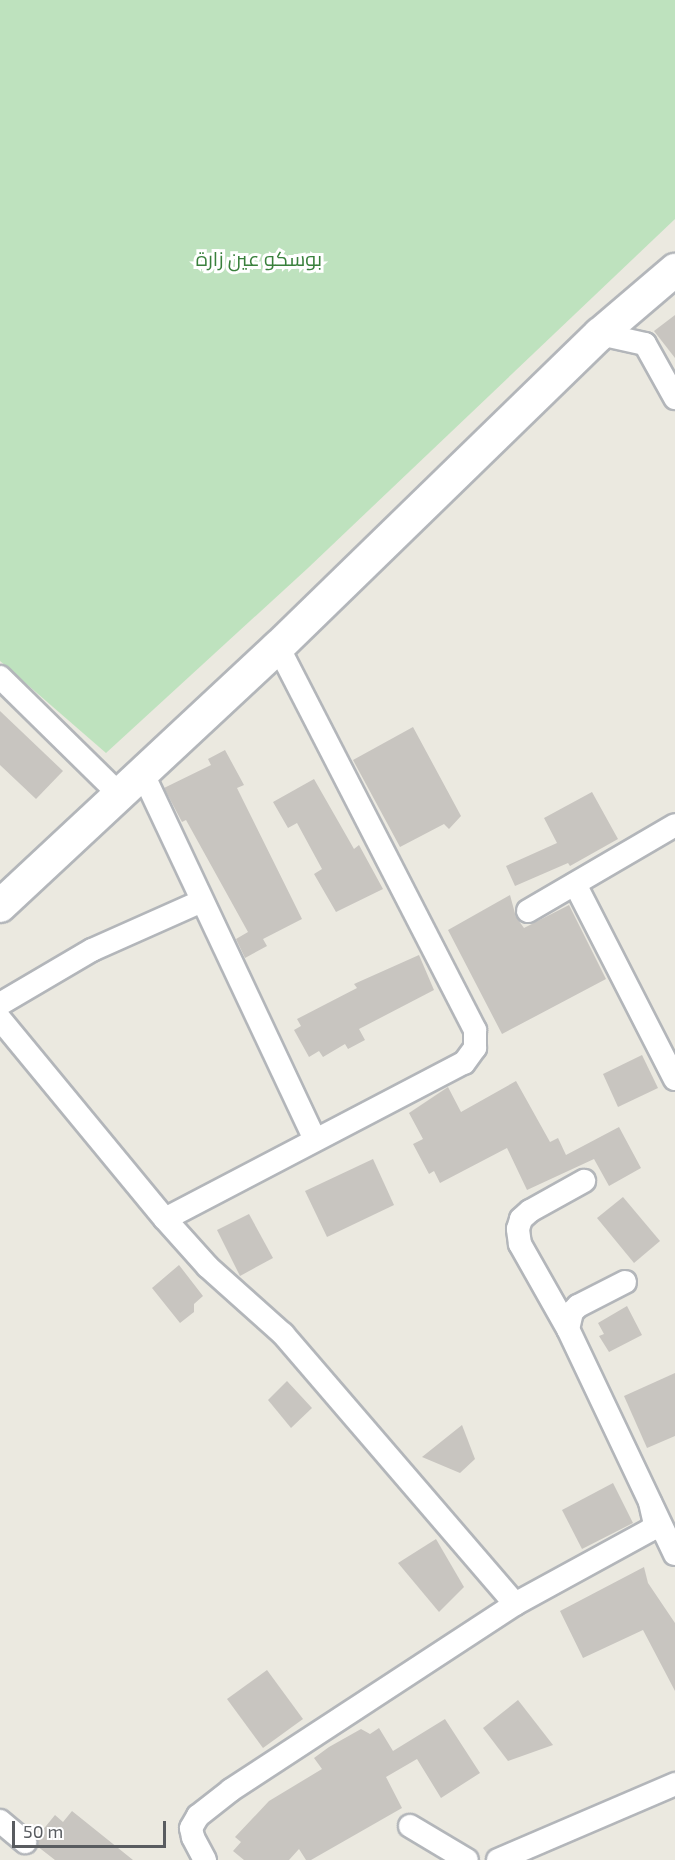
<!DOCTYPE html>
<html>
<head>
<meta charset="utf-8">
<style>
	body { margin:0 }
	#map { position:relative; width:675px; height:1860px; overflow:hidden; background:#ebe9e0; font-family:"Exo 2",Cairo,sans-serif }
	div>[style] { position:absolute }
	.green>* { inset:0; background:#bee2be }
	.building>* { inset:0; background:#c8c5c0 }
	.roads { filter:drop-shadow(2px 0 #b3b6ba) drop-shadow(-2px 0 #b3b6ba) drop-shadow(0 2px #b3b6ba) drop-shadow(0 -2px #b3b6ba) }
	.minor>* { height:22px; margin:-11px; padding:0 11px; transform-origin:11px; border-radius:11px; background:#fff }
	.secondary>* { height:32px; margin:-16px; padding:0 16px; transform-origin:16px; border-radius:16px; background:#fff }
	span { translate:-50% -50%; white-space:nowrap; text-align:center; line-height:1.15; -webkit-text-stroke:6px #fff; paint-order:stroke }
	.park-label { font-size:20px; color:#39803c }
	.scale { position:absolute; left:12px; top:1821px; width:154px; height:27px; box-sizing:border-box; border:3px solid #595c60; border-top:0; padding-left:8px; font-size:18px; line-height:21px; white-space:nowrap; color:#595c60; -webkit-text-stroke:4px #fff; paint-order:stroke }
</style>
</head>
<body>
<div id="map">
	<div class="green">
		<i style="clip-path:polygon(0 0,675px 0,675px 219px,308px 568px,106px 753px,0 661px)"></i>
	</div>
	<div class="building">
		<i style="clip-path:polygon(675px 315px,675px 358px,654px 331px)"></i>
		<i style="clip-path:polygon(0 711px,63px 771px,36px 799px,0 765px)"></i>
		<i style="clip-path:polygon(413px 727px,461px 816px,449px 829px,444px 824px,400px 847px,353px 760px)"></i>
		<i style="clip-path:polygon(225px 750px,244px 785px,237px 788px,302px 919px,263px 939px,267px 946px,245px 958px,236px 939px,248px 932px,186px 820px,182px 822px,164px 788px,211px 765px,208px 759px)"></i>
		<i style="clip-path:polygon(314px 779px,354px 849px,359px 845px,383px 889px,336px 912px,314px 874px,322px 869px,297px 823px,288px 828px,273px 802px)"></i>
		<i style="clip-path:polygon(592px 792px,618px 839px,570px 866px,568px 863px,515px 886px,506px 866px,557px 843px,544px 818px)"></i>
		<i style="clip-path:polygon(510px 895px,516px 917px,524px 928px,569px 905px,606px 979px,502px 1034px,448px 930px)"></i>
		<i style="clip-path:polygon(419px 955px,434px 990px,359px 1029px,365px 1040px,348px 1049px,345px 1044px,323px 1057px,319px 1051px,309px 1057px,294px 1030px,301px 1026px,297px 1019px,357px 988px,354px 984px)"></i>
		<i style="clip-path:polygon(642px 1055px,658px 1088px,618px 1107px,603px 1074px)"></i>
		<i style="clip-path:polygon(516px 1081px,550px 1142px,558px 1138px,566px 1155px,619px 1127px,641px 1168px,609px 1186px,594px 1159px,527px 1190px,507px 1148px,440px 1183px,434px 1171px,429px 1174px,413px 1144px,423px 1139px,409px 1113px,448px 1087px,461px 1112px)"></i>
		<i style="clip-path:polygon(373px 1159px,394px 1205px,327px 1237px,305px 1191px)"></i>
		<i style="clip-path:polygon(623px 1197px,660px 1241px,634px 1263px,597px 1218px)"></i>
		<i style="clip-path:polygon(249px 1214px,273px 1258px,240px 1276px,217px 1230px)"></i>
		<i style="clip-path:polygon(179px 1265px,203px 1296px,194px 1304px,194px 1312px,180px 1323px,152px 1288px)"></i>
		<i style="clip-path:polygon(627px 1306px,642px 1335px,609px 1352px,599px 1336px,604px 1334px,598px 1323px)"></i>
		<i style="clip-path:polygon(675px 1373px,675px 1436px,647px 1448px,624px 1396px)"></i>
		<i style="clip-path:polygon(287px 1381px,312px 1408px,291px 1428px,268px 1400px)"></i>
		<i style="clip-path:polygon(462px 1425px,475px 1459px,460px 1473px,422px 1457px)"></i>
		<i style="clip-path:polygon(613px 1483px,633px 1523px,582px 1549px,562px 1510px)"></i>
		<i style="clip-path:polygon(436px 1539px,464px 1587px,439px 1612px,398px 1563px)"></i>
		<i style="clip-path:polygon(644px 1567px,648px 1583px,675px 1623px,675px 1691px,643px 1630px,583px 1658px,560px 1611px)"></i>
		<i style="clip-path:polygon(267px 1670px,303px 1719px,263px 1748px,227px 1699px)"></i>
		<i style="clip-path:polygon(518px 1700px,553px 1745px,508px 1761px,483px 1728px)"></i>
		<i style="clip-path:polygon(445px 1719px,480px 1773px,441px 1798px,417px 1759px,386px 1777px,402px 1808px,311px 1860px,306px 1860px,299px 1849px,289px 1860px,244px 1860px,233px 1851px,241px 1842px,235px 1837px,269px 1801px,322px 1769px,314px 1758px,329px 1747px,361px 1729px,370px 1734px,379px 1728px,393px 1751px)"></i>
		<i style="clip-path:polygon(72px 1811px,133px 1860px,55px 1860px,37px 1846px,37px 1837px,55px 1815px,63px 1822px)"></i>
	</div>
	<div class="roads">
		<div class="minor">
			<i style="left:600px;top:334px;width:46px;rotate:12.5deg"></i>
			<i style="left:645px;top:344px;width:62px;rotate:60.9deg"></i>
			<i style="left:0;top:677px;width:165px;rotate:44.5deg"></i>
			<i style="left:142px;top:772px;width:406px;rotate:64.8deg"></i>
			<i style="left:575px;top:884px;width:219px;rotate:62.9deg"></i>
			<i style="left:528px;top:911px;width:170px;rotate:-30.3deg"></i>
			<i style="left:0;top:1004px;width:107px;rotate:-30.4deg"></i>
			<i style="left:92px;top:950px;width:118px;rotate:-24deg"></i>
			<i style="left:0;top:1019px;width:259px;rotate:50.5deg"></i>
			<i style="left:165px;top:1219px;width:64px;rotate:48.1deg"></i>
			<i style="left:208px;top:1267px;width:101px;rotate:41.8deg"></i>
			<i style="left:283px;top:1334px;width:356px;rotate:49.3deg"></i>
			<i style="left:165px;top:1219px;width:337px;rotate:-27.6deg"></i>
			<i style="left:464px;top:1063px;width:19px;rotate:-54deg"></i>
			<i style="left:475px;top:1048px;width:18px;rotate:-90deg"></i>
			<i style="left:475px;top:1030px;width:431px;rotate:-117.2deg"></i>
			<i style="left:625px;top:1282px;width:53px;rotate:152.9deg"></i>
			<i style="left:578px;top:1306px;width:8px;rotate:135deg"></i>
			<i style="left:572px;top:1312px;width:17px;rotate:103deg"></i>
			<i style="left:568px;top:1329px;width:249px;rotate:64.6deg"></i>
			<i style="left:568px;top:1329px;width:98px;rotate:-119.5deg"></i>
			<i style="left:520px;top:1244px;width:15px;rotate:-98deg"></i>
			<i style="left:518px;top:1229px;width:10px;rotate:-73deg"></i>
			<i style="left:521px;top:1219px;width:12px;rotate:-42deg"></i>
			<i style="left:530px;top:1211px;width:62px;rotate:-29.1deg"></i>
			<i style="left:0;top:1821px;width:33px;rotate:40deg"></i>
			<i style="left:410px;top:1826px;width:66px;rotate:30.8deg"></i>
			<i style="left:205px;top:1860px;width:26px;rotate:-118deg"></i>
			<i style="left:193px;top:1837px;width:9px;rotate:-103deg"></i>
			<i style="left:191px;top:1828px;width:14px;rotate:-60deg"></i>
			<i style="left:198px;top:1816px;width:42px;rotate:-38.2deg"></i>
			<i style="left:231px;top:1790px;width:339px;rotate:-33.2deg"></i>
			<i style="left:515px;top:1604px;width:154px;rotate:-28.7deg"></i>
			<i style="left:650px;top:1530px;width:8px;rotate:-50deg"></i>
			<i style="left:655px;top:1524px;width:22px;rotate:-103deg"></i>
			<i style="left:498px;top:1860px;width:193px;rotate:-23.2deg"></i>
		</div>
		<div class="secondary">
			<i style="left:0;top:906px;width:380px;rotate:-43deg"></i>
			<i style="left:278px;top:647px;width:449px;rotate:-44.2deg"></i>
			<i style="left:600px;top:334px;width:99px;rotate:-40.5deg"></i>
		</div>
	</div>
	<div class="park-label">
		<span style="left:259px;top:258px">بوسكو عين زارة</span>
	</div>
	<div class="scale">50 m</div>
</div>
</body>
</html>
